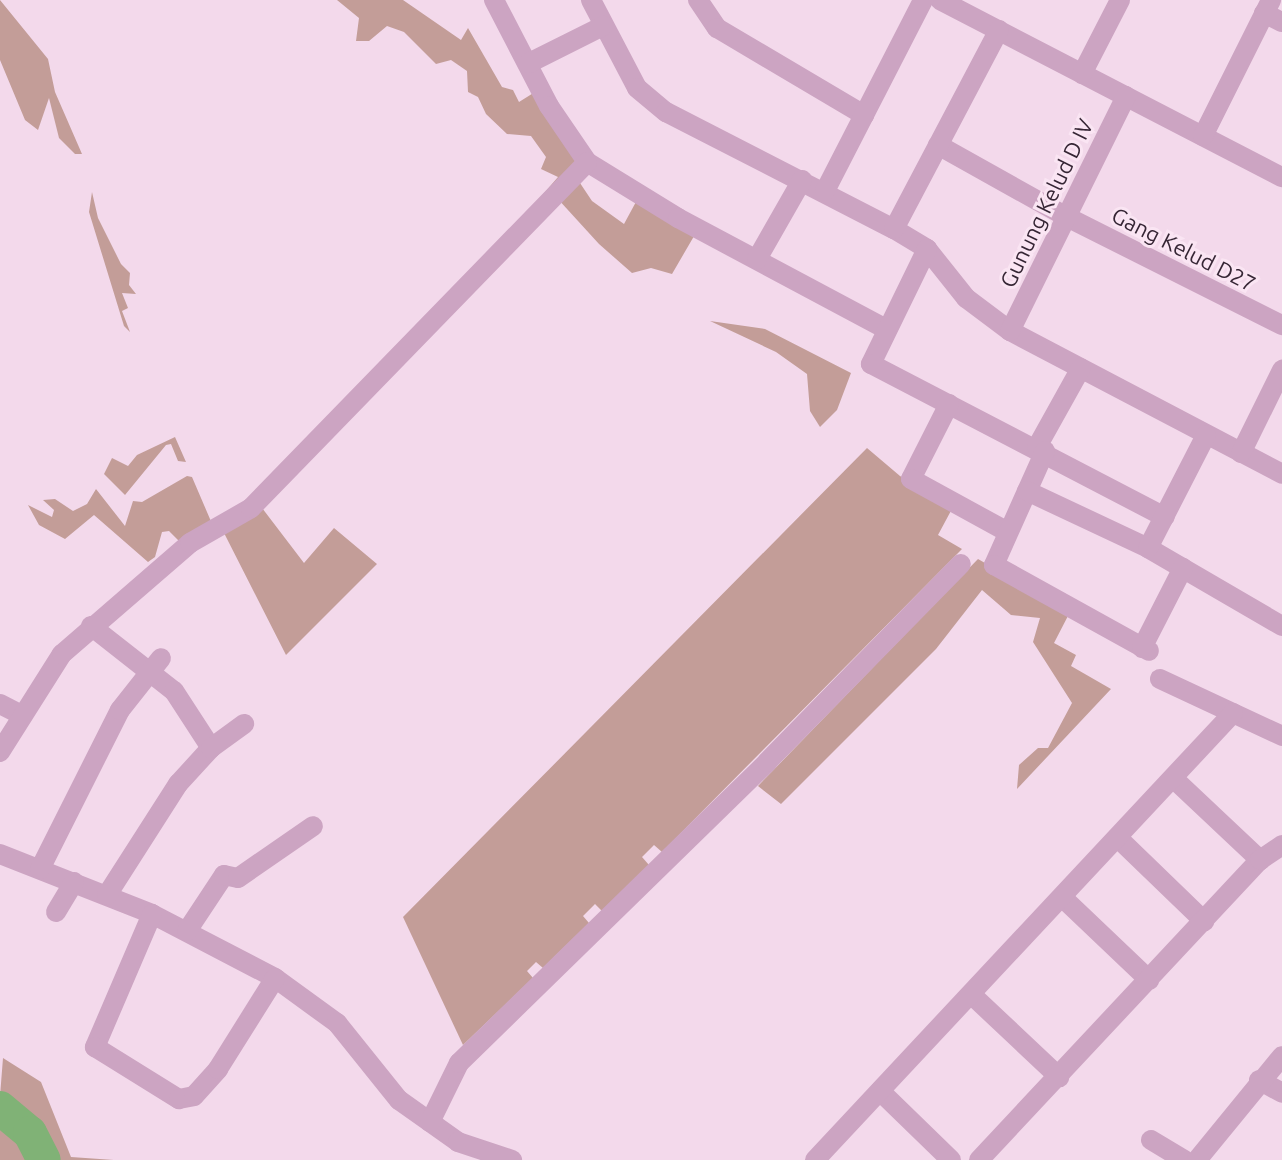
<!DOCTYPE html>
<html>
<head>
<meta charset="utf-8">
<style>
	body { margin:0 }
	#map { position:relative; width:1282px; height:1160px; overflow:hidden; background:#f3d9eb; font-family:Ubuntu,sans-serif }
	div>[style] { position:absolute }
	.green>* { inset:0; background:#c39d98 }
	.river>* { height:34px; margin:-17px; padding:0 17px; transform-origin:17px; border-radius:17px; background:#80b276 }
	.minor>* { height:20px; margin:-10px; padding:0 10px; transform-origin:10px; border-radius:10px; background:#cca4c2 }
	span { translate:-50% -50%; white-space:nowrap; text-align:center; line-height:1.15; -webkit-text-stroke:6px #fae5f3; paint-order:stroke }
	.street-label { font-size:22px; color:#362635 }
</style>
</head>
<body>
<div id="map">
	<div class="green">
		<i style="clip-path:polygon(0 0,48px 59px,55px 92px,82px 154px,75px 154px,59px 138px,49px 98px,38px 130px,25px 120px,0 60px)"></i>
		<i style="clip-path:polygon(337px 0,403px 0,461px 40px,468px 28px,502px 87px,513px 90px,519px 102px,535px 92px,576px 161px,509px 234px,558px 177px,541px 169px,546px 157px,531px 136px,507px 134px,486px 114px,478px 97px,468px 92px,467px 71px,451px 60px,436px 64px,404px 32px,387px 26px,369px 41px,356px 41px,359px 18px)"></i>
		<i style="clip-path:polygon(580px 183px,592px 201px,624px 224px,637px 200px,697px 231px,672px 274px,651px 268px,632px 273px,599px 244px,557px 198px)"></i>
		<i style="clip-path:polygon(92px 192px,98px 218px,121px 264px,130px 273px,129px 285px,136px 294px,122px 293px,128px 308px,122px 311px,130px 332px,124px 326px,89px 212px)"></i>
		<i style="clip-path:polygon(710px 321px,765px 329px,851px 373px,837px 410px,820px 427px,810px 411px,807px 374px,776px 352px)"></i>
		<i style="clip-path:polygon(175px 437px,186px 462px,178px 461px,171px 444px,166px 445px,125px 495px,104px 474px,112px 458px,128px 466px,137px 455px)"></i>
		<i style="clip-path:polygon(867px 448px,900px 476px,953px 507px,938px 535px,962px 549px,662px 852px,654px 845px,642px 857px,649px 865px,602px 911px,595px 904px,583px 916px,589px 923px,543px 968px,536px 962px,527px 971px,533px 978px,463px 1045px,403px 917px)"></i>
		<i style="clip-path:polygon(187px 476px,192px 477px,213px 526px,179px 541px,169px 531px,162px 532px,155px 557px,148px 562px,94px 515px,65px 539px,39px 525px,28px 505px,52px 517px,54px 510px,43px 500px,55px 499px,73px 511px,87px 504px,96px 489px,125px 526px,133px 501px,142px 502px)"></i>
		<i style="clip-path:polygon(259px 504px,304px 563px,334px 528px,377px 564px,286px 655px,223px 531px)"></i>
		<i style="clip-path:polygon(978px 559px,1070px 612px,1054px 643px,1076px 655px,1071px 666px,1111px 689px,1017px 789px,1019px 765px,1038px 748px,1048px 748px,1072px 703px,1033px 642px,1040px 618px,1011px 615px,982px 590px,936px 649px,781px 804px,758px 786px)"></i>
		<i style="clip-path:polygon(3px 1058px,41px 1082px,71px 1157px,114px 1160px,57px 1160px,39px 1126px,0 1096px)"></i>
		<i style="clip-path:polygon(0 1119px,15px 1135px,33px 1160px,0 1160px)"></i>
	</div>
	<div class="river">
		<i style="left:0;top:1108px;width:39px;rotate:40deg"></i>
		<i style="left:30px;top:1133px;width:30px;rotate:63deg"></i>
	</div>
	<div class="minor">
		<i style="left:494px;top:0;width:119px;rotate:62.6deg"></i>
		<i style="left:549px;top:106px;width:68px;rotate:55.8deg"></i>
		<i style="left:587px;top:162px;width:107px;rotate:31.6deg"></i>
		<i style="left:678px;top:218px;width:236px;rotate:28.1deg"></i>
		<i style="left:591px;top:0;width:99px;rotate:62.4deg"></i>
		<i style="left:637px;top:88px;width:38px;rotate:40deg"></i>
		<i style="left:666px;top:112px;width:256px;rotate:27.2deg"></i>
		<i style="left:894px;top:229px;width:39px;rotate:31deg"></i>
		<i style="left:927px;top:249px;width:63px;rotate:51.5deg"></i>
		<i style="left:966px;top:298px;width:55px;rotate:36.9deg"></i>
		<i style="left:1010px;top:331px;width:307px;rotate:27.7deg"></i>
		<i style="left:698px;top:0;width:34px;rotate:56deg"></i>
		<i style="left:717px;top:28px;width:171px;rotate:30.6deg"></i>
		<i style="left:940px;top:0;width:385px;rotate:27.4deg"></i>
		<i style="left:1264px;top:13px;width:20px;rotate:27deg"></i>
		<i style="left:529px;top:63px;width:83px;rotate:-26.6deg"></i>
		<i style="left:1082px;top:74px;width:83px;rotate:-62.8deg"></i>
		<i style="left:1203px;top:136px;width:152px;rotate:-63.4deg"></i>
		<i style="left:938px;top:145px;width:145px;rotate:29.2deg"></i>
		<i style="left:1065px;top:216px;width:243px;rotate:26.7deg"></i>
		<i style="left:825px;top:191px;width:215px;rotate:-62.8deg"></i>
		<i style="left:894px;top:229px;width:225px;rotate:-62.2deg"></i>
		<i style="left:927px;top:249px;width:128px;rotate:116deg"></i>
		<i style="left:871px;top:364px;width:331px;rotate:27.5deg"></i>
		<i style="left:757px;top:259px;width:91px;rotate:-60.3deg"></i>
		<i style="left:1010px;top:331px;width:262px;rotate:-63.7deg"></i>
		<i style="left:949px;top:404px;width:84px;rotate:116.9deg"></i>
		<i style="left:911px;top:479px;width:108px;rotate:28.7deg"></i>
		<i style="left:1037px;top:447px;width:90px;rotate:-60.9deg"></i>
		<i style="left:1045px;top:451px;width:125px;rotate:114.1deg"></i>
		<i style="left:994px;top:565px;width:177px;rotate:29deg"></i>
		<i style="left:1241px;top:453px;width:93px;rotate:-63.7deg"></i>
		<i style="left:1027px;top:491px;width:134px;rotate:25.2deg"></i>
		<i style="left:1148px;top:548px;width:155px;rotate:30.2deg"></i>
		<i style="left:1148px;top:548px;width:127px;rotate:-62.8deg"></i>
		<i style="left:91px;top:626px;width:105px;rotate:38.1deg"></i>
		<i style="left:174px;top:691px;width:68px;rotate:57deg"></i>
		<i style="left:1142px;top:648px;width:90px;rotate:-62.9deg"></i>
		<i style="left:1160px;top:679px;width:135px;rotate:25deg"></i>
		<i style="left:0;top:704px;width:25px;rotate:27deg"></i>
		<i style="left:0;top:752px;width:116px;rotate:-57.7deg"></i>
		<i style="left:62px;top:654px;width:169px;rotate:-40.9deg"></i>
		<i style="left:190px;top:543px;width:70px;rotate:-29.8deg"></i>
		<i style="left:251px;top:508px;width:482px;rotate:-45.8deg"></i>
		<i style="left:1173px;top:778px;width:120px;rotate:43.3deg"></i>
		<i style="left:1118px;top:838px;width:120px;rotate:44deg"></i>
		<i style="left:0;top:854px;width:163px;rotate:21.5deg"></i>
		<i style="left:152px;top:914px;width:139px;rotate:27.5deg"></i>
		<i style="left:275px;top:978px;width:77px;rotate:36deg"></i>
		<i style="left:337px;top:1023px;width:99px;rotate:51.2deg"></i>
		<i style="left:399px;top:1100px;width:72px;rotate:35.4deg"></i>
		<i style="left:458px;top:1142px;width:57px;rotate:18.4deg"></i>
		<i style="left:40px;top:869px;width:178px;rotate:-63.3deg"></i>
		<i style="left:120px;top:710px;width:66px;rotate:-51.7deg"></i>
		<i style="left:107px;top:895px;width:132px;rotate:-57.4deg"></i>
		<i style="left:178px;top:784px;width:49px;rotate:-47.5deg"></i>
		<i style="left:211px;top:748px;width:41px;rotate:-36deg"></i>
		<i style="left:1063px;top:898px;width:119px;rotate:43.6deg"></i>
		<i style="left:56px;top:912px;width:35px;rotate:-59deg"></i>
		<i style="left:152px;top:914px;width:145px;rotate:113.2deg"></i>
		<i style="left:95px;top:1047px;width:99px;rotate:31.8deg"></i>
		<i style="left:179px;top:1099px;width:15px;rotate:-11deg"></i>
		<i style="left:194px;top:1096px;width:36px;rotate:-48deg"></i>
		<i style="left:218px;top:1069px;width:107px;rotate:-57.9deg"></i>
		<i style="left:187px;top:931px;width:67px;rotate:-56.5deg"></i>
		<i style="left:224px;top:875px;width:14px;rotate:12deg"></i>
		<i style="left:238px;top:878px;width:91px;rotate:-34.7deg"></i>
		<i style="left:972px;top:995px;width:120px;rotate:43.3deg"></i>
		<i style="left:1259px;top:1080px;width:26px;rotate:29deg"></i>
		<i style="left:880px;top:1091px;width:99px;rotate:44.2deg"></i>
		<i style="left:430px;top:1122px;width:66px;rotate:-63.8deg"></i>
		<i style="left:459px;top:1063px;width:431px;rotate:-44.3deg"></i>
		<i style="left:767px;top:762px;width:277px;rotate:-45.6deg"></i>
		<i style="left:1151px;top:1140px;width:39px;rotate:31deg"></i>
		<i style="left:815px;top:1160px;width:612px;rotate:-46.92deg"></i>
		<i style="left:979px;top:1160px;width:411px;rotate:-46.9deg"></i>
		<i style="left:1260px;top:860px;width:27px;rotate:-34deg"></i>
		<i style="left:1197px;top:1160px;width:134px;rotate:-50.7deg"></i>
	</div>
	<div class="street-label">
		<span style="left:1046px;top:203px;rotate:-64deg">Gunung Kelud D IV</span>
		<span style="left:1184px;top:249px;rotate:27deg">Gang Kelud D27</span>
	</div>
</div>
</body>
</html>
